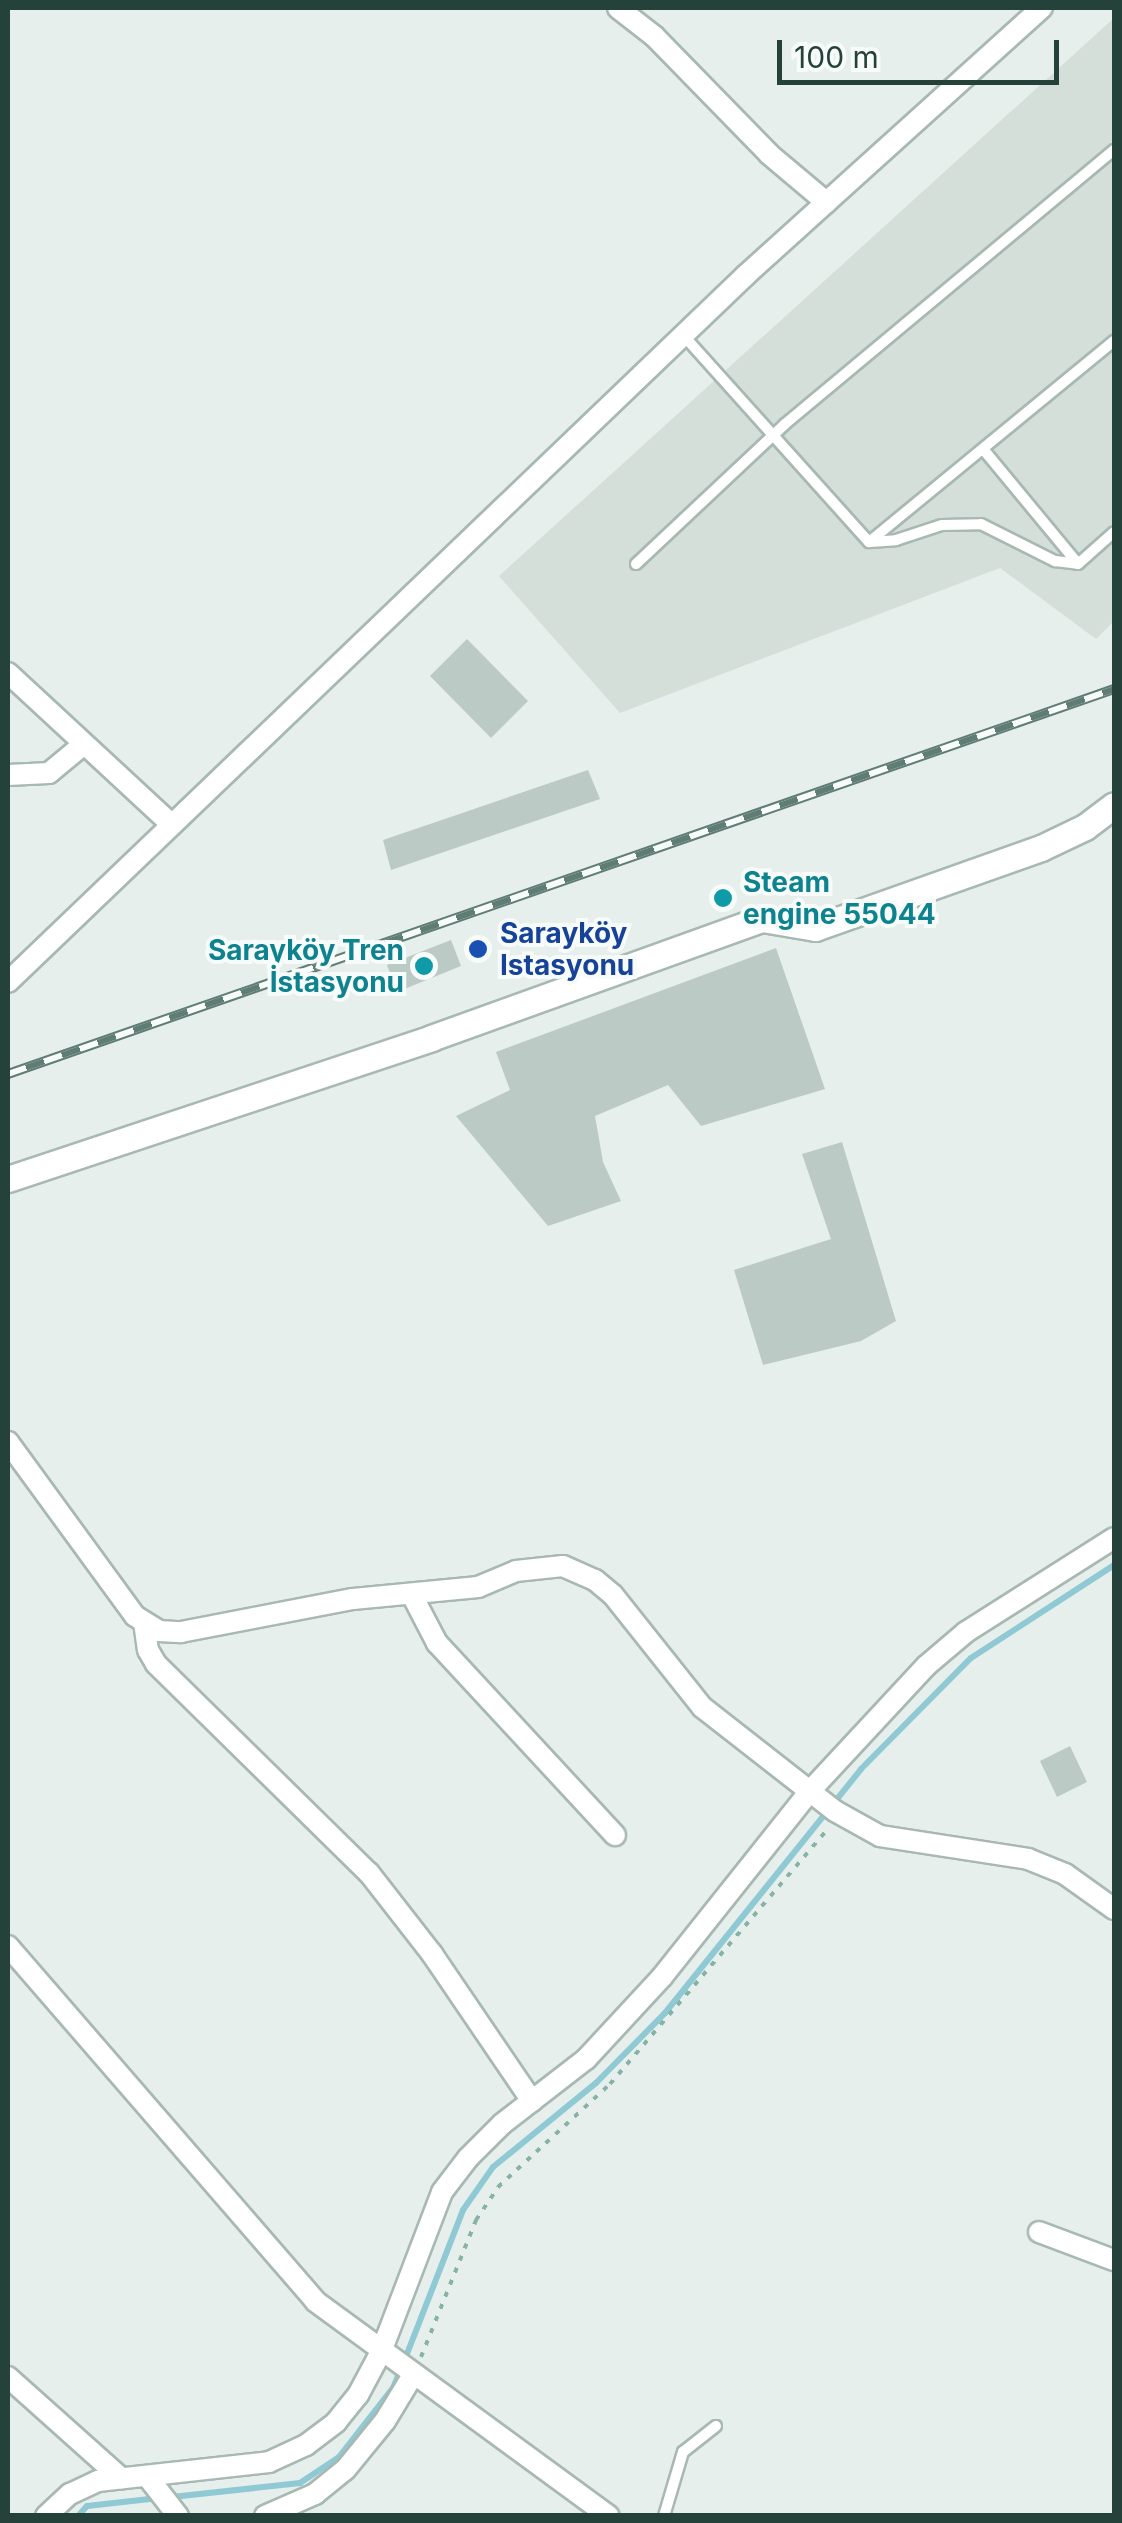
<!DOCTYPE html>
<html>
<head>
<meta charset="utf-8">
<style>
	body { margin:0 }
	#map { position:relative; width:1122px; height:2523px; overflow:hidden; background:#e6efeb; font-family:Inter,sans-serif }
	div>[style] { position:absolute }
	.built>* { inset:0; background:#d4dfda }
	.stream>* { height:6px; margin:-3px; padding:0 3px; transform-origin:3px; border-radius:3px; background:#8ec9d4 }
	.building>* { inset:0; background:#bbcac4 }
	.path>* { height:4px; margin-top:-2px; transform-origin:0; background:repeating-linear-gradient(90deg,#86b3a5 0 5px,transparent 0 13px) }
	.roads { filter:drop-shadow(2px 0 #a8b8b2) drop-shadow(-2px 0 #a8b8b2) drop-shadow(0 2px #a8b8b2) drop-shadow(0 -2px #a8b8b2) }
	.service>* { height:10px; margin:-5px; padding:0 5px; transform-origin:5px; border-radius:5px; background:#fff }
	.minor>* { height:20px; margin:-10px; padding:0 10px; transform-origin:10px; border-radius:10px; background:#fff }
	.tertiary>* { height:25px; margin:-12.5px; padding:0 12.5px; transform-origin:12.5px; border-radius:12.5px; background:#fff }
	.rail>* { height:10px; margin-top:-5px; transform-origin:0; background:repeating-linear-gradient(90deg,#f7fbf9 0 19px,#5f7d75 0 38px); box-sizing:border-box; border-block:2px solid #5f7d75 }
	.dots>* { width:28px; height:28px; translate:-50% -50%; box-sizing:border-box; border:5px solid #f7fbf9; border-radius:50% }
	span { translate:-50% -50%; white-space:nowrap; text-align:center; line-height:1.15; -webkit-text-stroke:8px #f7fbf9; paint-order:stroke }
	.culture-label { font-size:28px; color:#0d838f; font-weight:700 }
	.left { translate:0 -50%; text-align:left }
	.right { translate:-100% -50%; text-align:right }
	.transit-label { font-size:28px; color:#164399; font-weight:700 }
	.frame { position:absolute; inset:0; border:10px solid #24423a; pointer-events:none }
	.scale { position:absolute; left:777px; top:40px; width:282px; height:45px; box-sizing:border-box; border:5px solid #24423a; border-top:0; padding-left:12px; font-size:30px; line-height:35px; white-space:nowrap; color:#24423a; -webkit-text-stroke:8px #f7fbf9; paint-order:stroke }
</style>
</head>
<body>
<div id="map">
	<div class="built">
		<i style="clip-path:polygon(1114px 18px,1114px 621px,1096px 639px,1000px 568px,620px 713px,499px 576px)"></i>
	</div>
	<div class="stream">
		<i style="left:405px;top:2359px;width:160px;rotate:-68.7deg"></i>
		<i style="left:463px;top:2210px;width:52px;rotate:-55.1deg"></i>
		<i style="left:493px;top:2167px;width:133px;rotate:-39.2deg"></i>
		<i style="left:596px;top:2083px;width:98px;rotate:-45.4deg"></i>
		<i style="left:665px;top:2013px;width:313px;rotate:-51.2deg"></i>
		<i style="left:861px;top:1769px;width:156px;rotate:-45.3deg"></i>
		<i style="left:971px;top:1658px;width:171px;rotate:-33deg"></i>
		<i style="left:172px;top:2497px;width:129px;rotate:-6.2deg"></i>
		<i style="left:300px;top:2483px;width:47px;rotate:-33.7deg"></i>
		<i style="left:339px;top:2457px;width:88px;rotate:-52deg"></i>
		<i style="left:393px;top:2388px;width:18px;rotate:-68deg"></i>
		<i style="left:78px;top:2516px;width:13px;rotate:-48deg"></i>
		<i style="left:87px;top:2506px;width:72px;rotate:-6.3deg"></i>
	</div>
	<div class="building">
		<i style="clip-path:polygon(467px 639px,528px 701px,491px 738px,430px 676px)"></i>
		<i style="clip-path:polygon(588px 770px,600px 799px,391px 870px,383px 840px)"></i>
		<i style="clip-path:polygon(451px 940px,461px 966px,397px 992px,387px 965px)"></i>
		<i style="clip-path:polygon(776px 948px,825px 1089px,701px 1126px,668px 1085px,595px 1116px,603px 1162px,621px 1201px,548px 1226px,456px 1116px,510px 1090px,496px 1052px)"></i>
		<i style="clip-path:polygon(842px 1142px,896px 1321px,861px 1341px,763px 1365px,734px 1270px,831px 1239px,802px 1154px)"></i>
		<i style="clip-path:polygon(1070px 1746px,1087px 1782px,1057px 1797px,1040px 1761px)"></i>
	</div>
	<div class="path">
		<i style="left:421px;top:2357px;width:148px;rotate:-68.1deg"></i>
		<i style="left:476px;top:2220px;width:40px;rotate:-56deg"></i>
		<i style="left:498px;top:2187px;width:152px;rotate:-42.6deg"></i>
		<i style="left:610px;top:2084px;width:335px;rotate:-49.5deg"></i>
	</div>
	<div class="roads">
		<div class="service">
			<i style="left:684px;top:336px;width:277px;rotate:48.1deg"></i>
			<i style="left:983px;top:449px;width:149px;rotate:50.4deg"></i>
			<i style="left:869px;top:542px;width:317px;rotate:-39.4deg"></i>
			<i style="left:870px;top:542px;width:26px;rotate:-4deg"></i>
			<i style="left:896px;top:540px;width:48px;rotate:-18.1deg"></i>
			<i style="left:942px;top:525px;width:39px;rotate:-1deg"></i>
			<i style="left:981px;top:524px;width:83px;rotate:26.6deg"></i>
			<i style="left:1055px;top:561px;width:23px;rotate:7deg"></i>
			<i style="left:1078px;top:564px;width:48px;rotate:-41.6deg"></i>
			<i style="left:636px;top:564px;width:204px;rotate:-43.2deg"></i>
			<i style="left:785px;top:424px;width:428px;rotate:-39.8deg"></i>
			<i style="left:664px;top:2516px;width:67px;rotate:-73.5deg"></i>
			<i style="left:683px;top:2452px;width:42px;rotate:-38.2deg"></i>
		</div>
		<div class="minor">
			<i style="left:618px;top:8px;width:46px;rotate:37.9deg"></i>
			<i style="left:654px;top:36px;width:165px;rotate:45.7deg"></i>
			<i style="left:769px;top:154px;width:75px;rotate:40.1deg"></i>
			<i style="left:8px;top:673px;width:222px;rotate:42.8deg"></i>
			<i style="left:8px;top:775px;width:41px;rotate:-2.8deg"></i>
			<i style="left:49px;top:773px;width:45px;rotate:-39.6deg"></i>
			<i style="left:8px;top:982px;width:1022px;rotate:-43.77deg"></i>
			<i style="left:746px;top:275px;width:399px;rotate:-42.1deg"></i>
			<i style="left:8px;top:1442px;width:215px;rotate:53.9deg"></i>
			<i style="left:135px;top:1616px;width:28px;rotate:32deg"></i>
			<i style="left:159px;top:1631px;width:22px;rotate:3deg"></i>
			<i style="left:181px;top:1632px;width:175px;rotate:-10.9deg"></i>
			<i style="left:353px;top:1599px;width:126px;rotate:-5.5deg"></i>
			<i style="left:478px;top:1587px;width:41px;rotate:-22.8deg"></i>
			<i style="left:516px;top:1571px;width:47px;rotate:-6.1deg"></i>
			<i style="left:563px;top:1566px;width:35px;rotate:24deg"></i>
			<i style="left:595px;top:1580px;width:23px;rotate:40deg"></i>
			<i style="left:613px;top:1595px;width:143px;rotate:51.5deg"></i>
			<i style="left:702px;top:1707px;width:169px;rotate:38deg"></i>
			<i style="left:835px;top:1811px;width:51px;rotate:29.1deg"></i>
			<i style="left:880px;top:1836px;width:150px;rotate:8.8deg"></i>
			<i style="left:1028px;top:1859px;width:40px;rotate:22deg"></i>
			<i style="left:1065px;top:1874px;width:60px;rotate:35.5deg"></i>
			<i style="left:412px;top:1595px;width:54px;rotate:62.5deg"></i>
			<i style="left:437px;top:1643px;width:262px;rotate:47.2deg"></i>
			<i style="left:144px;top:1622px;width:28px;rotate:82deg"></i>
			<i style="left:148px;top:1650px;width:16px;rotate:60deg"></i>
			<i style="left:156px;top:1664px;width:298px;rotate:44.5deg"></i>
			<i style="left:369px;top:1873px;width:103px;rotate:52.1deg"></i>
			<i style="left:432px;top:1954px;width:178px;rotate:55.8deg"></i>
			<i style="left:8px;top:1946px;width:469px;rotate:49.1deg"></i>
			<i style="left:315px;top:2301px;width:364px;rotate:36.2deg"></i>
			<i style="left:1039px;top:2232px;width:80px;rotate:20.5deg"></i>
			<i style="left:8px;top:2377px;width:152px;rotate:41.8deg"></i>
			<i style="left:147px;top:2476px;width:51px;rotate:52.2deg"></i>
			<i style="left:46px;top:2516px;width:33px;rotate:-43deg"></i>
			<i style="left:70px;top:2494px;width:31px;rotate:-25deg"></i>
			<i style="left:98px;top:2481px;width:172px;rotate:-6.3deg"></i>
			<i style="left:269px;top:2462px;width:41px;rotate:-24.7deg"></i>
			<i style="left:306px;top:2445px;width:38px;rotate:-37deg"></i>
			<i style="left:336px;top:2422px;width:35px;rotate:-51deg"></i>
			<i style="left:358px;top:2395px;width:49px;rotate:-61.9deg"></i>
			<i style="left:381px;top:2352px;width:171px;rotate:-69.1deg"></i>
			<i style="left:442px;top:2192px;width:43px;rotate:-52.6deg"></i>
			<i style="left:468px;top:2158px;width:48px;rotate:-45deg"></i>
			<i style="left:502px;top:2124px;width:106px;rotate:-37.7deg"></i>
			<i style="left:586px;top:2059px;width:112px;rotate:-47.2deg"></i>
			<i style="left:662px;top:1977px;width:236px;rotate:-51.5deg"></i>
			<i style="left:809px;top:1792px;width:172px;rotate:-47.1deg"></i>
			<i style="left:926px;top:1666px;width:52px;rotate:-40.4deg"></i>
			<i style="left:966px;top:1632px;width:175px;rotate:-32.4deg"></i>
			<i style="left:265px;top:2516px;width:55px;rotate:-23.7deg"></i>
			<i style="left:315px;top:2494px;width:38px;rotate:-39deg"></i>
			<i style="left:345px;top:2470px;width:63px;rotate:-50.8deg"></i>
			<i style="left:385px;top:2421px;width:54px;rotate:-58.7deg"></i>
		</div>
		<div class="tertiary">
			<i style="left:8px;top:1179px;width:446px;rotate:-18.4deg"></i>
			<i style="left:431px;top:1038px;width:352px;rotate:-19.8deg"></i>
			<i style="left:762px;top:919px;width:54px;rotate:9.6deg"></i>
			<i style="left:815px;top:928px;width:240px;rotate:-19.5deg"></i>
			<i style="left:1041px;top:848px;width:49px;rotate:-25.5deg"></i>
			<i style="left:1085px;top:827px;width:36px;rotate:-37deg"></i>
		</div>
	</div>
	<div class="rail">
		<i style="left:8px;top:1074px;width:1171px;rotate:-19.19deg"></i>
	</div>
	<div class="dots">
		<i style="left:723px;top:898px;background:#0f9aa8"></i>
		<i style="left:478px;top:949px;background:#1a4fb4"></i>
		<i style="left:424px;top:966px;background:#0f9aa8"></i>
	</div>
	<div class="culture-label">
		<span class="left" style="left:743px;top:898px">Steam<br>engine 55044</span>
		<span class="right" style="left:404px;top:966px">Sarayköy Tren<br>İstasyonu</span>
	</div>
	<div class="transit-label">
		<span class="left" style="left:500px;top:949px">Sarayköy<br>Istasyonu</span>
	</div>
	<div class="frame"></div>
	<div class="scale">100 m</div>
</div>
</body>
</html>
